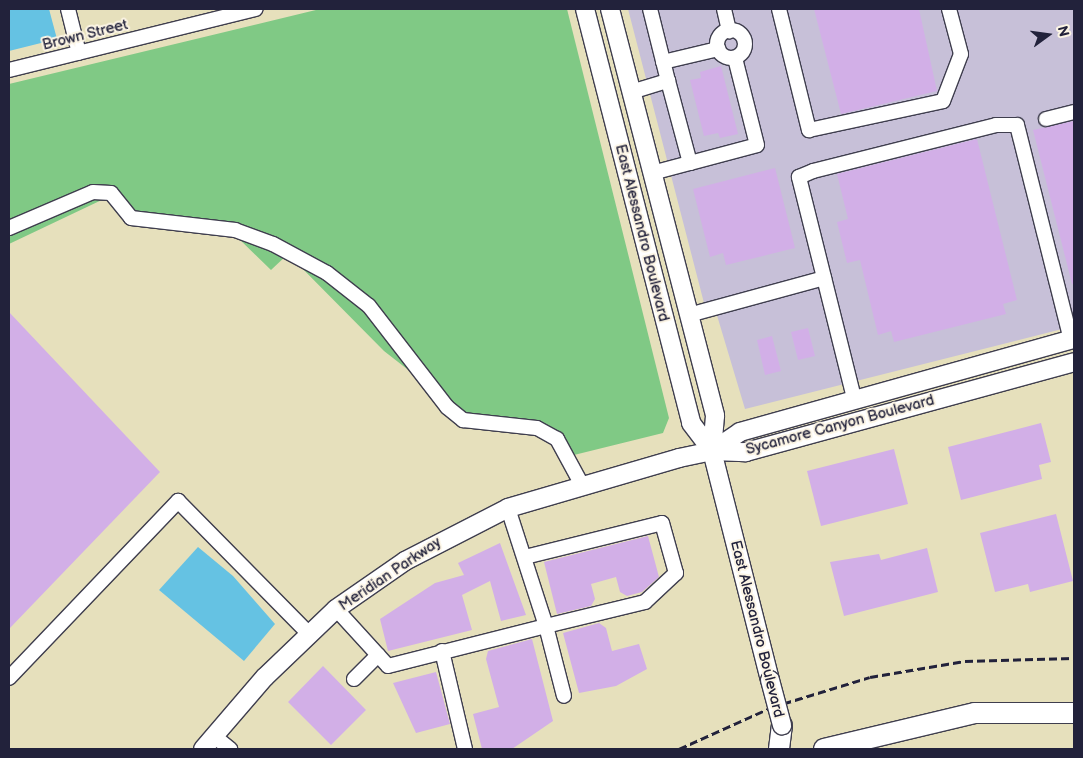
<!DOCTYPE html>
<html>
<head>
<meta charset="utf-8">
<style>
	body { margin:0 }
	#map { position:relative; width:1083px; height:758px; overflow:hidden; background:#e6e0bc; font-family:"Balsamiq Sans",sans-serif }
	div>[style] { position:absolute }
	.industrial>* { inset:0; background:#c7c0d8 }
	.green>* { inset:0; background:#80c985 }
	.water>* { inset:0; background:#65c2e3 }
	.building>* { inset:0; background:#d2afe7 }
	.roads { filter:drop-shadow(1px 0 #3f3e4e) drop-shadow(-1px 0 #3f3e4e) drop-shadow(0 1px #3f3e4e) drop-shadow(0 -1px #3f3e4e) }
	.minor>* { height:14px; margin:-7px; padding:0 7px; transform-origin:7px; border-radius:7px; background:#fff }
	.minor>.ring { margin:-7px; padding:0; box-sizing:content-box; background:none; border:14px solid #fff; border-radius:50% }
	.major>* { height:18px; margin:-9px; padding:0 9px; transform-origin:9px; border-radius:9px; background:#fff }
	.highway>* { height:20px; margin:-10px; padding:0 10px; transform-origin:10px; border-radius:10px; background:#fff }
	.rail>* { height:2.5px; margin-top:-1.25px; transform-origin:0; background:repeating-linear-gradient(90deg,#22223b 0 8px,transparent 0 12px) }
	.bridges { filter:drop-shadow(1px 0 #3f3e4e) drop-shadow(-1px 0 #3f3e4e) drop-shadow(0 1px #3f3e4e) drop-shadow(0 -1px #3f3e4e) }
	.major-bridge>* { height:18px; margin:-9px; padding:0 9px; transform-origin:9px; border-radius:9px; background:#fff }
	span { translate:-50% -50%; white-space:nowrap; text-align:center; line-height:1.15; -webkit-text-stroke:4px #fcf5e5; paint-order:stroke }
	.street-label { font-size:15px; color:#22223b }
	.frame { position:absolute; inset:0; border:10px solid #22223b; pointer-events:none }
	.north { position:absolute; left:1023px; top:10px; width:50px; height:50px; -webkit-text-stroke:4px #fcf5e5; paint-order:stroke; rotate:76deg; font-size:14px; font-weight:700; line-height:20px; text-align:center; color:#22223b }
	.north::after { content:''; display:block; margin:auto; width:18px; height:22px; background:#22223b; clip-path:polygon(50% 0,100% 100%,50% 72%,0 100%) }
</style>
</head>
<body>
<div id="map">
	<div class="industrial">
		<i style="clip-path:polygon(628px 9px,1074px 9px,1074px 326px,745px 409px,713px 302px,704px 303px)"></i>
	</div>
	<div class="green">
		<i style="clip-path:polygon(320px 9px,567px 9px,669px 418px,663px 433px,574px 455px,560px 436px,538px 421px,466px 415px,384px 351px,288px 254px,271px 270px,235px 235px,131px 222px,108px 197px,9px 244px,9px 84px)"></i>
	</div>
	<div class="water">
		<i style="clip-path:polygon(9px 9px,49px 9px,57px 39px,9px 51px)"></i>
		<i style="clip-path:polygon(198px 547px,233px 576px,275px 624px,244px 661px,159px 590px)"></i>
	</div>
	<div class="building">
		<i style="clip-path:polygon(814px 9px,919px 9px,937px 91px,841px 114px)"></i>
		<i style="clip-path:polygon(721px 66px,738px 134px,720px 138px,718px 133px,704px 136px,690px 80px,701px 78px,700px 72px)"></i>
		<i style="clip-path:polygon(1074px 121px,1074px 284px,1072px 284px,1033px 130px)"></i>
		<i style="clip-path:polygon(977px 139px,1017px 300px,1003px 304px,1006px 314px,894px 342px,891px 331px,878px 335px,860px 260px,847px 263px,837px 222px,848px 219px,837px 174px)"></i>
		<i style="clip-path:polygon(775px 168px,795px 248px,726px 265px,723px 253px,710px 257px,693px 189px)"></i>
		<i style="clip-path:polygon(9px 312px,160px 472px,9px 629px)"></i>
		<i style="clip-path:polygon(808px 328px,815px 356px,798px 360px,791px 332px)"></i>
		<i style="clip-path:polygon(772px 336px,781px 371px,765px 375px,757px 340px)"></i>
		<i style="clip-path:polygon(1041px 423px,1051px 462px,1039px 465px,1042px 479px,961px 500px,948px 447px)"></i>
		<i style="clip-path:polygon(894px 449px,908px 504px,821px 526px,807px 471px)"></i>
		<i style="clip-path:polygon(1056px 514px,1073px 581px,1030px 592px,1028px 584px,995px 592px,980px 533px)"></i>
		<i style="clip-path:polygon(648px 536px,659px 577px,642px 592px,627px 596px,620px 592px,616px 577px,591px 584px,595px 599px,591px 606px,557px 614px,544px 562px)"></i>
		<i style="clip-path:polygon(500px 543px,526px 615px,501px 621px,490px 581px,462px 595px,472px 630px,388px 651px,380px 619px,435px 583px,464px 575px,458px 563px)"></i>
		<i style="clip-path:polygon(927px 548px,938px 592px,844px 616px,830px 562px,879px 554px,881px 560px)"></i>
		<i style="clip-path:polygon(599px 623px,606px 628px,612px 651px,639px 644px,647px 669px,616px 686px,579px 693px,563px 633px)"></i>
		<i style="clip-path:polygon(532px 639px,553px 721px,512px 749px,482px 749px,473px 714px,499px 707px,486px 659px,488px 651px)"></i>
		<i style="clip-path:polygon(323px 666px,366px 710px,331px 745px,288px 702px)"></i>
		<i style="clip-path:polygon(436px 672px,450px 724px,416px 733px,393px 683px)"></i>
	</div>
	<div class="roads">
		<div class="minor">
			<i style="left:68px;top:9px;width:45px;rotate:76deg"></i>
			<i style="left:724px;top:9px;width:23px;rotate:77deg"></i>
			<i style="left:779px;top:9px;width:125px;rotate:76.1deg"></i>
			<i style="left:809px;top:130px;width:137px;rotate:-12.2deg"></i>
			<i style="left:943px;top:101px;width:50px;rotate:-69deg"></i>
			<i style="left:961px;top:54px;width:47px;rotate:-104.9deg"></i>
			<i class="ring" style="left:717px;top:30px;width:14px;height:14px"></i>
			<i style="left:663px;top:62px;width:57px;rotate:-13.3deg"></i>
			<i style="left:9px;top:70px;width:254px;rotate:-13.9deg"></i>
			<i style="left:631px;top:92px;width:39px;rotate:-17deg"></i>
			<i style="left:668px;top:81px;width:74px;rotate:-104deg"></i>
			<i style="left:1046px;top:119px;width:29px;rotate:-14deg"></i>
			<i style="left:690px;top:163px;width:69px;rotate:-15deg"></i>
			<i style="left:757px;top:145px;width:90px;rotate:-104.2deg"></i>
			<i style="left:652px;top:173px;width:39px;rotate:-15deg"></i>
			<i style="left:690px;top:163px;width:85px;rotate:-105deg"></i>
			<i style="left:9px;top:228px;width:91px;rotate:-23.2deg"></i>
			<i style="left:93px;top:192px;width:18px;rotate:3deg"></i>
			<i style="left:111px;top:193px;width:32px;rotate:51deg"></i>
			<i style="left:131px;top:218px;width:105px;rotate:6.6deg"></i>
			<i style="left:235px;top:230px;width:40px;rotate:20.2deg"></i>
			<i style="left:273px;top:244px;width:61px;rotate:28.2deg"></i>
			<i style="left:327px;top:273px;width:53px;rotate:38.2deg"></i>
			<i style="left:369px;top:306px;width:128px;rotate:52.3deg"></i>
			<i style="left:447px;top:407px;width:21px;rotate:39deg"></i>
			<i style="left:463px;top:420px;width:74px;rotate:6.2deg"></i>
			<i style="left:537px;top:428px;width:23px;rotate:29deg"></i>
			<i style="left:557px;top:439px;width:52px;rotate:61.5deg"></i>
			<i style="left:689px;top:315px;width:140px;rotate:-15.3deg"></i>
			<i style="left:854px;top:398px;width:228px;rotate:-104deg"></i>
			<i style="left:799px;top:177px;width:15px;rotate:-23deg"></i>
			<i style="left:813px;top:171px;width:189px;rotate:-14.1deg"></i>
			<i style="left:996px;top:125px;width:21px"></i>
			<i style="left:1017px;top:125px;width:222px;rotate:75.9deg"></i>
			<i style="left:525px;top:557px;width:141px;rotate:-13.9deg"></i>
			<i style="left:662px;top:523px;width:52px;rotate:74.4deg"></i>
			<i style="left:676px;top:573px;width:42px;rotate:136.9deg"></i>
			<i style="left:645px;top:602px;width:102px;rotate:166.4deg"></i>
			<i style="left:546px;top:626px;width:72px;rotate:75.6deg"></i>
			<i style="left:336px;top:609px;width:77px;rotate:47.6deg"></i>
			<i style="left:388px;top:666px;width:163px;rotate:-14.2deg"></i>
			<i style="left:546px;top:626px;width:124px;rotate:-107.9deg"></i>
			<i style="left:442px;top:651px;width:101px;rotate:76.8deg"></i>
			<i style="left:9px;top:678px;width:245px;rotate:-46.3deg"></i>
			<i style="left:178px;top:501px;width:185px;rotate:45.4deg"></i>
			<i style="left:354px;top:679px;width:34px;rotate:-45deg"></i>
			<i style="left:214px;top:736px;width:21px;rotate:39deg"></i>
		</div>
		<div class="major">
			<i style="left:585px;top:9px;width:427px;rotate:75.6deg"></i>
			<i style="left:691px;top:423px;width:35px;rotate:53deg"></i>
			<i style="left:610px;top:9px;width:420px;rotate:75.5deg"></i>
			<i style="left:715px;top:416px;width:35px;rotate:95deg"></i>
			<i style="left:712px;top:451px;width:236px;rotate:75.8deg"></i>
			<i style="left:712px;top:451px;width:34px;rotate:-34deg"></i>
			<i style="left:740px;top:432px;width:347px;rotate:-15.6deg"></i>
			<i style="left:203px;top:749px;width:95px;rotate:-49.3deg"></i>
			<i style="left:265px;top:677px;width:98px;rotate:-43.8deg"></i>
			<i style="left:336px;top:609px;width:84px;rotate:-34.8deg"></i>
			<i style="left:405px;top:561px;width:116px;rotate:-27.2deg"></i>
			<i style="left:508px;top:508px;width:178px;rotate:-16.3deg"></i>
			<i style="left:679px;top:458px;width:34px;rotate:-12deg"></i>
			<i style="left:712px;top:451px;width:34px;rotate:2deg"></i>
			<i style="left:746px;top:452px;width:340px;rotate:-15.3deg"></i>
		</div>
		<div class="highway">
			<i style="left:779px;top:749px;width:24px;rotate:-83deg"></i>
			<i style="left:824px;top:749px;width:155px;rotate:-13.4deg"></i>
			<i style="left:975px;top:713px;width:99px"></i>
		</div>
	</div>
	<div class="rail">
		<i style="left:679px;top:749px;width:102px;rotate:-24.3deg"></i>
		<i style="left:772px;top:707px;width:102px;rotate:-17deg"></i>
		<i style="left:870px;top:677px;width:96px;rotate:-9.6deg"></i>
		<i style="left:965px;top:661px;width:109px;rotate:-1.6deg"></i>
	</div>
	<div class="bridges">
		<div class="major-bridge">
			<i style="left:770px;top:680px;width:47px;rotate:75.1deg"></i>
		</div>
	</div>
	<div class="street-label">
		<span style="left:85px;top:35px;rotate:-14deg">Brown Street</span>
		<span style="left:642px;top:233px;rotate:76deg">East Alessandro Boulevard</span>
		<span style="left:840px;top:425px;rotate:-15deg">Sycamore Canyon Boulevard</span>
		<span style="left:390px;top:574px;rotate:-34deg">Meridian Parkway</span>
		<span style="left:757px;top:629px;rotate:76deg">East Alessandro Boulevard</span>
	</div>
	<div class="frame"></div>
	<div class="north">N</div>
</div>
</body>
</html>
